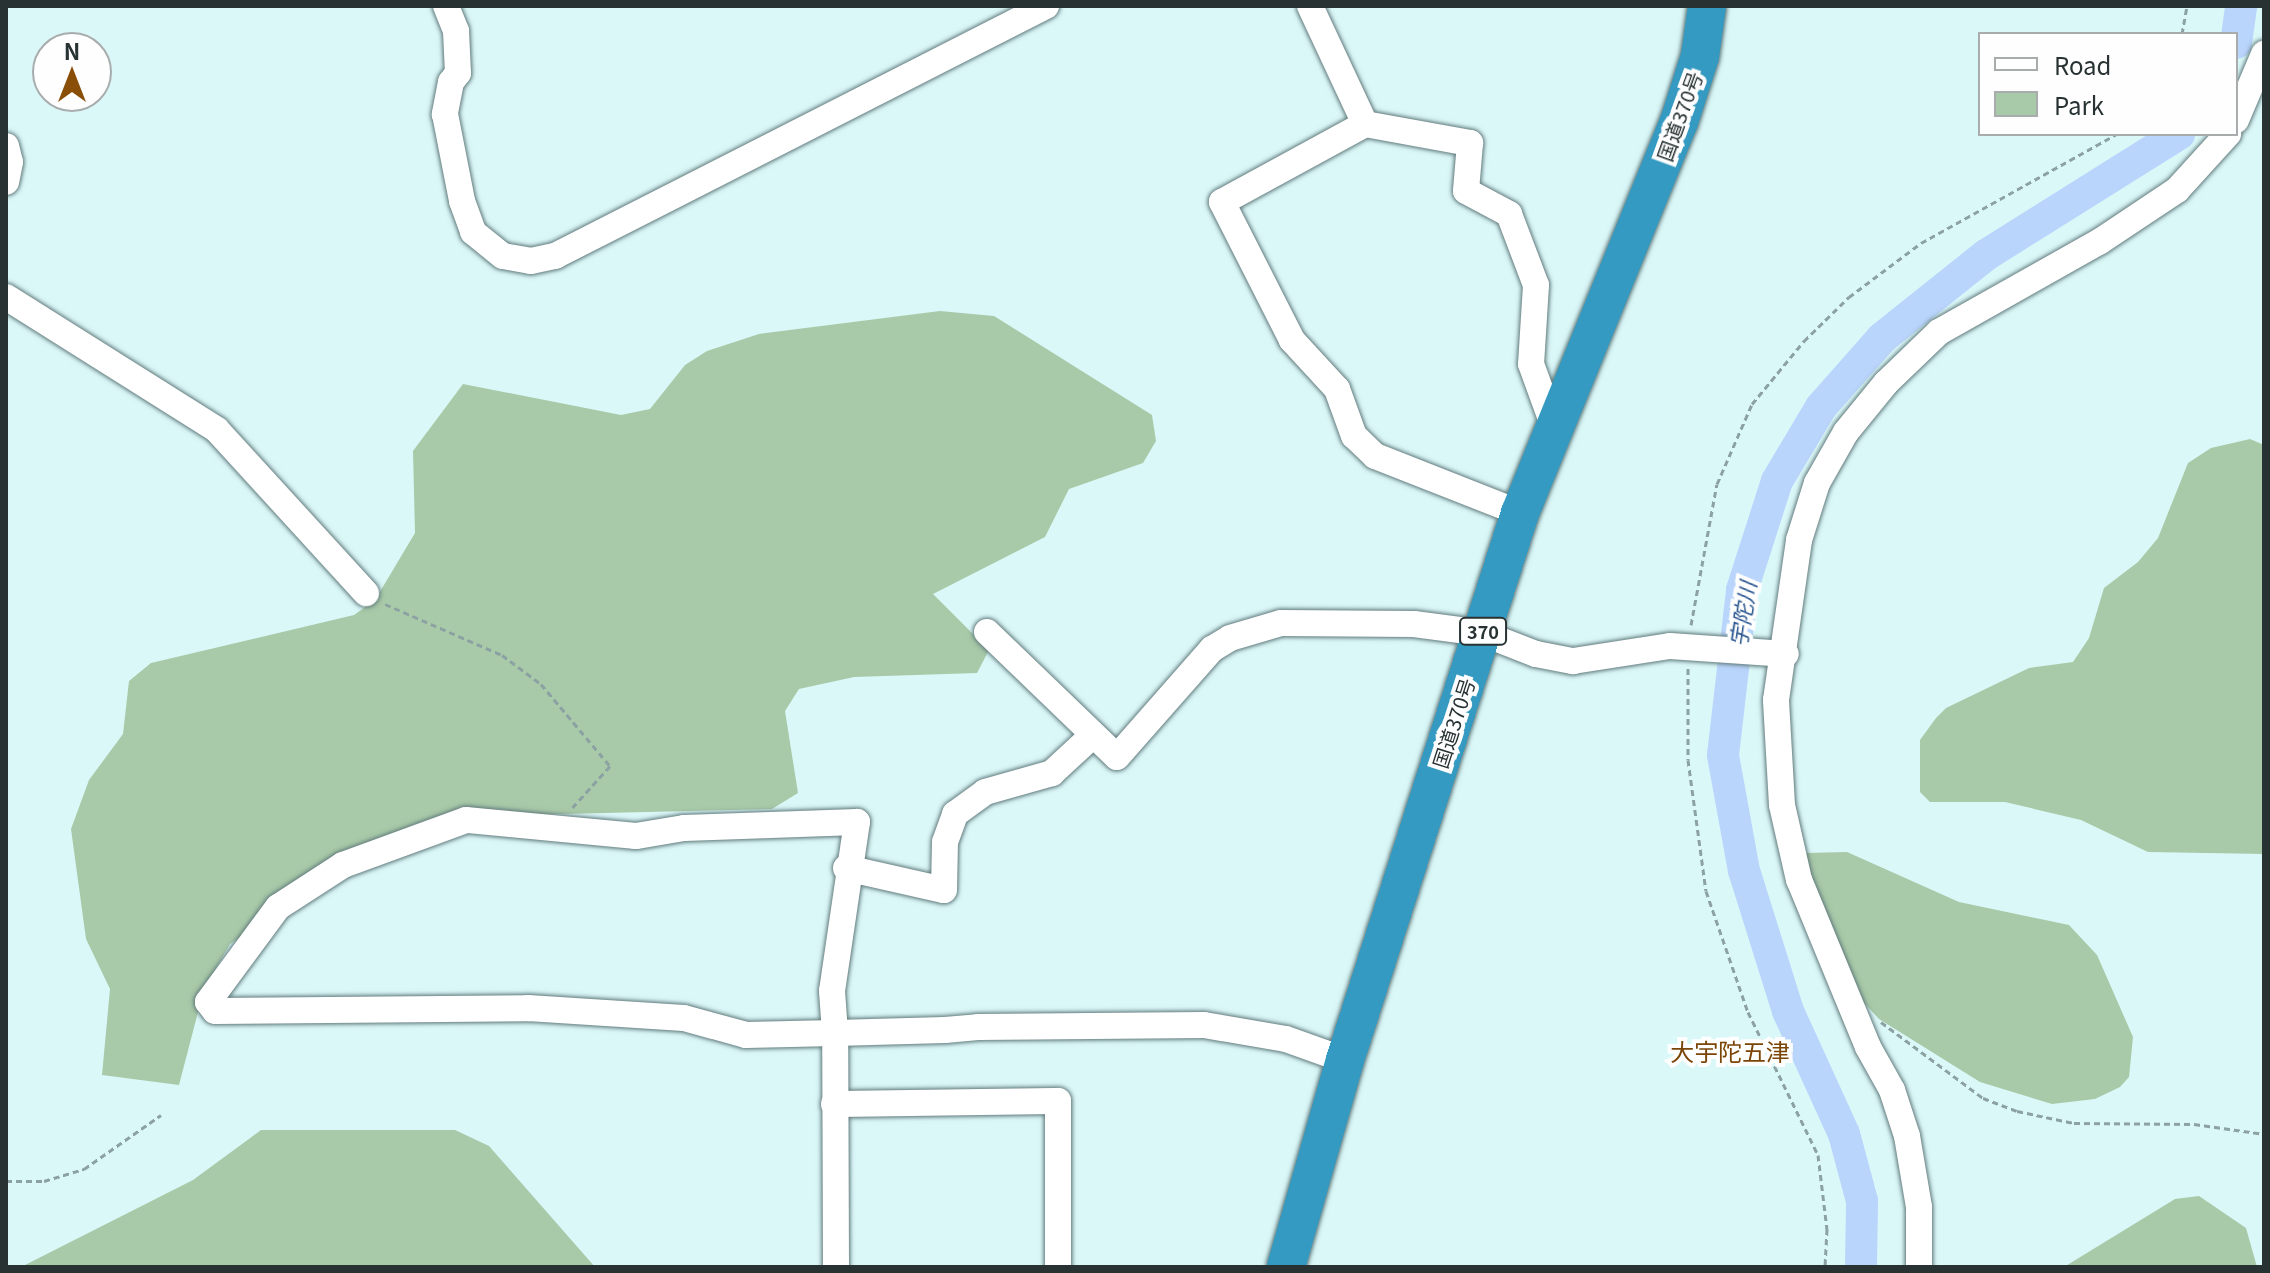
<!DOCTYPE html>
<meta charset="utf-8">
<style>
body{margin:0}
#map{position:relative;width:2270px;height:1273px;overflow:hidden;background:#dbf8f9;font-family:Georgia,"Noto Sans JP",serif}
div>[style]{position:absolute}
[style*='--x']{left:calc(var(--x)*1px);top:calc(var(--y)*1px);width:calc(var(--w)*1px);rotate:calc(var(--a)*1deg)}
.green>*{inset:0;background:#a8caa8}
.river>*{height:32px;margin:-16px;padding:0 16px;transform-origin:16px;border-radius:16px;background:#b9d5fc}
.path>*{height:3px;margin-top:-1.5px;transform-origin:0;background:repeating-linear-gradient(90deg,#8ca1a2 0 6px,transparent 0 10px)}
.roads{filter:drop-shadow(0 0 2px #627b7d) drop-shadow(0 0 2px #627b7d)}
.minor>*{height:26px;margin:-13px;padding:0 13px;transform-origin:13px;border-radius:13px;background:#fff}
.highway>*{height:38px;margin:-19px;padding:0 19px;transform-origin:19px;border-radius:19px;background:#359ac1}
span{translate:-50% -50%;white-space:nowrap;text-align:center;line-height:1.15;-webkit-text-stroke:8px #fefefe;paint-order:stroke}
.shield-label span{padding:2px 6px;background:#fefefe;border:2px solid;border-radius:6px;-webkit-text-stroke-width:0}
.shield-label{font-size:18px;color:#283233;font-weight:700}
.street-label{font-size:20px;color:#283233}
.water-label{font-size:22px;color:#28548f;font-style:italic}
.quarter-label{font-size:24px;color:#7b4507}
.frame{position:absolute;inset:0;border:8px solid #283233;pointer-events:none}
.legend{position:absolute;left:1978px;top:32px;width:260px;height:104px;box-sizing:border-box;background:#fefefe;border:2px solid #a8acad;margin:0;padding:10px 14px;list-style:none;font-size:24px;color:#283233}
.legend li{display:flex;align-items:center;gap:16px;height:40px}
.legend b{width:40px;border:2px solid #a8acad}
.north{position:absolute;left:32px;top:32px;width:80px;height:80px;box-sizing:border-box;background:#fefefe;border:2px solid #a8acad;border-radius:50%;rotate:0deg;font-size:22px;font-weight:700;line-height:32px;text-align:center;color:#283233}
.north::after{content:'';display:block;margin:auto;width:28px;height:36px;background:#894e08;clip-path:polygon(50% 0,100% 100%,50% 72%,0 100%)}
</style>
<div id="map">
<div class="green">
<div style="clip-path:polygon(940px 311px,994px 316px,1152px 415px,1156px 441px,1143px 463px,1069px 489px,1045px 537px,933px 594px,989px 650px,977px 673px,854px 677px,799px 689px,785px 711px,798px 793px,772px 809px,439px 817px,413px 825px,230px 944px,204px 989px,179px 1085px,102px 1075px,110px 989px,86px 939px,71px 829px,89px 780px,123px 734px,129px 681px,151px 663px,354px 615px,375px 600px,415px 533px,413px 451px,463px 384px,621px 415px,650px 409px,685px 365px,707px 351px,759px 334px)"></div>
<div style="clip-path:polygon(2250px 439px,2264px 445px,2264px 854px,2148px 852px,2081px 820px,2005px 802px,1930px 802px,1920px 792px,1920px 740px,1936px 718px,1946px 708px,2029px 668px,2073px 662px,2089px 638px,2104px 588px,2138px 562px,2158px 538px,2188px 463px,2211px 448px)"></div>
<div style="clip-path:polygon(1847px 852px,1959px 902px,2069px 925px,2097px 955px,2133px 1037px,2129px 1077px,2120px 1087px,2095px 1099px,2052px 1104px,1980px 1082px,1879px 1019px,1856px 994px,1805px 876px,1805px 853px)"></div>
<div style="clip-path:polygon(261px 1130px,455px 1130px,489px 1146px,595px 1267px,6px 1267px,25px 1265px,193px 1180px)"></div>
<div style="clip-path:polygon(2199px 1196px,2246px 1228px,2257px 1267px,2064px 1267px,2175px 1199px)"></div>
</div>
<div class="river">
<div style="--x:2236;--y:43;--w:37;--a:-82"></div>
<div style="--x:1861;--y:1267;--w:66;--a:-89.1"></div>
<div style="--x:1862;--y:1201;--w:69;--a:-105"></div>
<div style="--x:1844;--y:1134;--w:135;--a:-114.5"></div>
<div style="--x:1788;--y:1011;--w:147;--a:-107.4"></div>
<div style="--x:1744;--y:871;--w:118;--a:-100.3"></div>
<div style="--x:1723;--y:755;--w:166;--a:-83.4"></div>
<div style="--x:1742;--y:590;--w:114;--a:-72.2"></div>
<div style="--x:1777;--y:481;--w:86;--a:-59.3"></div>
<div style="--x:1821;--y:407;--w:92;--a:-48.5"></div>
<div style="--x:1882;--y:338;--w:133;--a:-38.6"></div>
<div style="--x:1986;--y:255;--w:228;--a:-32.1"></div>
</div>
<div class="path">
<div style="--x:2182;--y:34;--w:28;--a:-80"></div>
<div style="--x:385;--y:604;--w:128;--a:23.6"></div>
<div style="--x:502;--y:655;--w:49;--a:36.6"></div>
<div style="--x:541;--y:684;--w:107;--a:49.9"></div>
<div style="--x:610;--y:766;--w:57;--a:132.1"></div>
<div style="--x:1691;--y:625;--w:143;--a:-79.6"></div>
<div style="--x:1717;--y:484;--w:87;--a:-66.4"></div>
<div style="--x:1752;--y:404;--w:82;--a:-50.5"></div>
<div style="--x:1804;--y:341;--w:63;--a:-44.4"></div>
<div style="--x:1849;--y:297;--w:90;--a:-36.9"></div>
<div style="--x:1921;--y:243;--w:224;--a:-29.1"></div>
<div style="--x:1688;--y:668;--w:92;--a:90"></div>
<div style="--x:1688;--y:760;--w:132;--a:82.2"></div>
<div style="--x:1706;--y:891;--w:128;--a:70.9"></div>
<div style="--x:1748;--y:1012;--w:159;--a:63.9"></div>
<div style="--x:1818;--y:1155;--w:75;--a:83.1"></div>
<div style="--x:1827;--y:1229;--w:38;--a:93"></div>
<div style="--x:1881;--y:1022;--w:127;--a:36.7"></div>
<div style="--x:1983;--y:1098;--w:36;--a:21"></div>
<div style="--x:2017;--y:1111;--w:58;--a:11.9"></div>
<div style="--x:2074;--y:1123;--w:120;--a:0.5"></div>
<div style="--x:2194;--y:1124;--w:71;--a:8.1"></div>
<div style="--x:6;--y:1181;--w:38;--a:0"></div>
<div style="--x:44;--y:1181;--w:42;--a:-16.7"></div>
<div style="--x:84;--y:1169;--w:94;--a:-35"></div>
</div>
<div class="roads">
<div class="minor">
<div style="--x:446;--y:6;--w:27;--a:68"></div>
<div style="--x:456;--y:31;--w:42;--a:87.3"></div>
<div style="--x:458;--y:73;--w:11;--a:128"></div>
<div style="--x:451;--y:82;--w:33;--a:101"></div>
<div style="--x:445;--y:114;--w:89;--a:78.9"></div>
<div style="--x:462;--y:201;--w:33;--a:70"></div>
<div style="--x:473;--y:232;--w:38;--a:39"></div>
<div style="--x:503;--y:256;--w:28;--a:10"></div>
<div style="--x:531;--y:261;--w:25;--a:-12"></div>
<div style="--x:555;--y:256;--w:551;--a:-26.98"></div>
<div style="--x:1310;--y:6;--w:130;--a:65"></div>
<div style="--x:2236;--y:120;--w:72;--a:-67"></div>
<div style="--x:6;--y:146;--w:16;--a:76"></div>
<div style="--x:10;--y:162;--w:20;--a:101"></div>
<div style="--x:6;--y:297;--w:249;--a:32.2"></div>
<div style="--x:217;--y:430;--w:221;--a:47.6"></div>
<div style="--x:1520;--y:513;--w:156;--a:-158.5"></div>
<div style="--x:1375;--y:456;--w:29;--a:-136"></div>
<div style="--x:1354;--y:436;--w:50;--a:-109.9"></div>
<div style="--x:1337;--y:389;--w:67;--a:-132.6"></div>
<div style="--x:1292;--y:340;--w:155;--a:-116.9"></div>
<div style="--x:1222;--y:202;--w:163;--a:-28.6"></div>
<div style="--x:1365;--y:124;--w:107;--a:10.3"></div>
<div style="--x:1470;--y:143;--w:48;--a:94.8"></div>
<div style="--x:1466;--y:191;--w:49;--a:28.1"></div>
<div style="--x:1509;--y:214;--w:76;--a:69.2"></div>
<div style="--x:1536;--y:285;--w:79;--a:93.6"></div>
<div style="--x:1531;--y:364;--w:70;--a:70"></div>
<div style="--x:987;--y:632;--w:180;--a:43.9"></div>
<div style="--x:1117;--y:757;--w:144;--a:-48.7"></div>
<div style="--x:1212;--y:649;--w:21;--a:-31"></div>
<div style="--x:1230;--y:638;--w:53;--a:-16.4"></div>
<div style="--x:1281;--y:623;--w:133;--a:0.4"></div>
<div style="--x:1414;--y:624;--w:69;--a:7.5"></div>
<div style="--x:1482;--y:633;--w:58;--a:21.3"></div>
<div style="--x:1536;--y:654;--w:38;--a:11"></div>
<div style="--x:1573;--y:661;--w:98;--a:-8.8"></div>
<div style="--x:1670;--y:646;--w:116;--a:3.9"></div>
<div style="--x:846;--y:868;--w:100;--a:12.7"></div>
<div style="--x:944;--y:890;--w:48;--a:-88.8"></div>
<div style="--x:945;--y:842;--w:30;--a:-70"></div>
<div style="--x:955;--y:814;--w:37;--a:-36"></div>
<div style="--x:985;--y:792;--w:70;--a:-15.8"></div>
<div style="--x:1052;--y:773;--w:56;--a:-42.8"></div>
<div style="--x:834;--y:1104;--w:224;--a:-0.8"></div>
<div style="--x:1058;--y:1101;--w:166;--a:90"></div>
<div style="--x:836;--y:1267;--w:234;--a:-90.2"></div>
<div style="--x:835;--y:1033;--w:42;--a:-94.1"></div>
<div style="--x:832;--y:991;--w:171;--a:-81.6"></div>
<div style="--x:857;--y:822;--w:173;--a:178"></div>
<div style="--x:684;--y:828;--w:49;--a:170.5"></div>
<div style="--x:636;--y:836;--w:171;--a:-174.6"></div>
<div style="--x:466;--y:820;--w:131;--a:159.9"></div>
<div style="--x:343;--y:865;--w:77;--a:147.1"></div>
<div style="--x:278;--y:907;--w:118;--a:126.4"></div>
<div style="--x:208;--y:1002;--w:11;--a:52"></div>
<div style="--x:215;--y:1011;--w:313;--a:-0.5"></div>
<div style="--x:528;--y:1008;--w:156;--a:3.7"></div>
<div style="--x:684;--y:1018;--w:64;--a:15.3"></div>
<div style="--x:746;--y:1035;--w:89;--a:-1.3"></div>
<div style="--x:835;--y:1033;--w:110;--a:-1.6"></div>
<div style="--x:945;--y:1030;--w:33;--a:-5"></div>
<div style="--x:978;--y:1027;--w:226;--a:-0.5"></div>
<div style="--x:1204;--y:1025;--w:83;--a:9.7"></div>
<div style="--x:1286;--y:1039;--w:63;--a:19.6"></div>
<div style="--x:1919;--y:1267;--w:60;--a:-90"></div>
<div style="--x:1919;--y:1207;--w:72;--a:-99.6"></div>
<div style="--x:1907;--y:1136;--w:48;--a:-108.1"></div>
<div style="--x:1892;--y:1090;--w:49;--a:-119.2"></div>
<div style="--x:1868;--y:1047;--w:181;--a:-112.4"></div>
<div style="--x:1799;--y:880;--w:77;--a:-102.8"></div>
<div style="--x:1782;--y:805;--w:105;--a:-93.3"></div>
<div style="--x:1776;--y:700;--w:162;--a:-81.8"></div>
<div style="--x:1799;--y:540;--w:60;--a:-72.5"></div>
<div style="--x:1817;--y:483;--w:59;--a:-60.4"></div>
<div style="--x:1846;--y:432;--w:63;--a:-50.8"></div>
<div style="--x:1886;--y:383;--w:74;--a:-43.9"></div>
<div style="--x:1939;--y:332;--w:184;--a:-29.4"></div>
<div style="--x:2099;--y:242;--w:94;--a:-33.7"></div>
<div style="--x:2177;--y:190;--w:76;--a:-47.7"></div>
</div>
<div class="highway">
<div style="--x:1286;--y:1267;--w:215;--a:-74.1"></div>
<div style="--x:1345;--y:1060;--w:574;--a:-72.26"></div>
<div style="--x:1520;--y:513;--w:422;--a:-67.9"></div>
<div style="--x:1679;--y:122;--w:69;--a:-72.3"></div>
<div style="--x:1700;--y:56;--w:50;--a:-82"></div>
</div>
</div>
<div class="shield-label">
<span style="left:1483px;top:631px">370</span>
</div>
<div class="street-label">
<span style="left:1679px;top:116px;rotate:-70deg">国道370号</span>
<span style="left:1453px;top:723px;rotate:-72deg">国道370号</span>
</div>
<div class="water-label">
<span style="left:1742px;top:614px;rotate:-81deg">宇陀川</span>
</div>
<div class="quarter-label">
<span style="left:1730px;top:1051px">大宇陀五津</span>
</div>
<div class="frame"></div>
<ul class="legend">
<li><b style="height:10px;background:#fff"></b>Road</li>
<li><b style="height:22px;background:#a8caa8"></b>Park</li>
</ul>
<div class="north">N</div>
</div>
